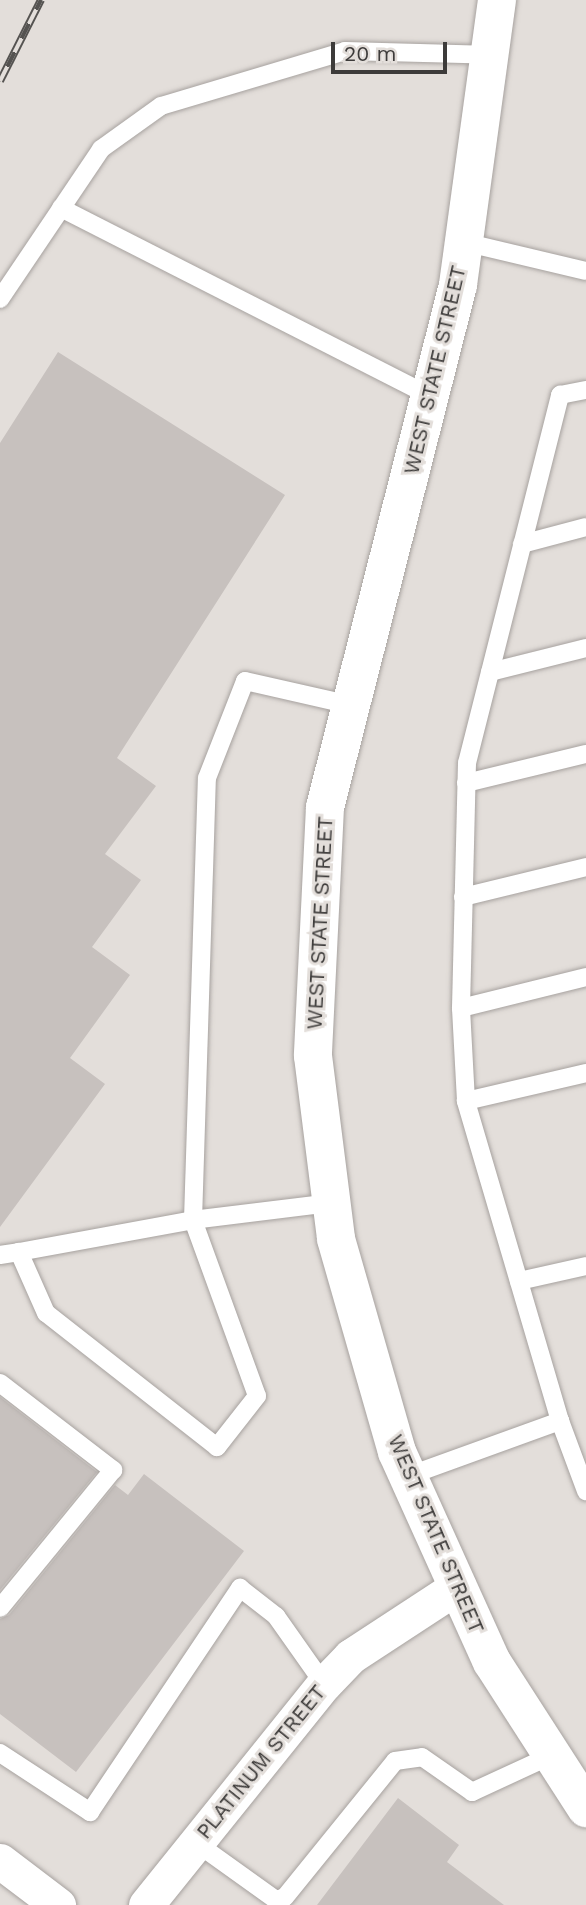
<!DOCTYPE html>
<style>
body{margin:0}
#map{position:relative;width:586px;height:1905px;overflow:hidden;background:#e3deda;font-family:"Work Sans",sans-serif}
div>[style]{position:absolute}
[style*='--x']{left:calc(var(--x)*1px);top:calc(var(--y)*1px);width:calc(var(--w)*1px);rotate:calc(var(--a)*1deg)}
.building>*{inset:0;background:#c7c1be}
.roads{filter:drop-shadow(0 0 2px #a7a29f) drop-shadow(0 0 2px #a7a29f)}
.service>*{height:18px;margin:-9px;padding:0 9px;transform-origin:9px;border-radius:9px;background:#fff}
.minor>*{height:35px;margin:-17.5px;padding:0 17.5px;transform-origin:17.5px;border-radius:17.5px;background:#fff}
.tertiary>*{height:38px;margin:-19px;padding:0 19px;transform-origin:19px;border-radius:19px;background:#fff}
.rail>*{height:8px;margin-top:-4px;transform-origin:0;background:repeating-linear-gradient(90deg,#e3deda 0 16px,#555351 0 32px);box-sizing:border-box;border-block:2px solid #555351}
span{translate:-50% -50%;white-space:nowrap;text-align:center;line-height:1.15;-webkit-text-stroke:6px #e3deda;paint-order:stroke}
.street-label{font-size:21px;color:#3d3b3a}
.scale{position:absolute;left:331px;top:42px;width:116px;height:32px;box-sizing:border-box;border:4px solid #3d3b3a;border-top:0;padding-left:9px;font-size:21px;line-height:24px;white-space:nowrap;color:#3d3b3a;-webkit-text-stroke:5px #e3deda;paint-order:stroke}
</style>
<div id="map">
<div class="building">
<div style="clip-path:polygon(58px 352px,285px 495px,117px 758px,156px 786px,105px 854px,141px 880px,92px 947px,130px 975px,70px 1058px,105px 1084px,0 1227px,0 443px)"></div>
<div style="clip-path:polygon(0 1397px,97px 1472px,0 1590px)"></div>
<div style="clip-path:polygon(144px 1474px,244px 1551px,76px 1772px,0 1714px,0 1619px,9px 1615px,115px 1485px,128px 1495px)"></div>
<div style="clip-path:polygon(398px 1798px,459px 1845px,447px 1862px,504px 1905px,317px 1905px)"></div>
</div>
<div class="roads">
<div class="service">
<div style="--x:61;--y:208;--w:414;--a:27"></div>
<div style="--x:464;--y:242;--w:125;--a:13.4"></div>
<div style="--x:0;--y:299;--w:181;--a:-56"></div>
<div style="--x:101;--y:149;--w:74;--a:-35.6"></div>
<div style="--x:161;--y:106;--w:192;--a:-16.6"></div>
<div style="--x:345;--y:51;--w:148;--a:1.5"></div>
<div style="--x:522;--y:544;--w:66;--a:-14.9"></div>
<div style="--x:490;--y:672;--w:99;--a:-14"></div>
<div style="--x:466;--y:783;--w:123;--a:-13.6"></div>
<div style="--x:463;--y:897;--w:127;--a:-13.7"></div>
<div style="--x:461;--y:1008;--w:129;--a:-13.9"></div>
<div style="--x:466;--y:1101;--w:123;--a:-13.1"></div>
<div style="--x:331;--y:1203;--w:139;--a:173"></div>
<div style="--x:193;--y:1220;--w:442;--a:-88.2"></div>
<div style="--x:207;--y:778;--w:104;--a:-68.6"></div>
<div style="--x:245;--y:681;--w:109;--a:12.8"></div>
<div style="--x:0;--y:1255;--w:19;--a:-9"></div>
<div style="--x:19;--y:1252;--w:177;--a:-10.4"></div>
<div style="--x:193;--y:1220;--w:187;--a:70"></div>
<div style="--x:257;--y:1396;--w:65;--a:128.1"></div>
<div style="--x:217;--y:1447;--w:217;--a:-141.9"></div>
<div style="--x:46;--y:1313;--w:67;--a:-113.9"></div>
<div style="--x:519;--y:1281;--w:69;--a:-12.6"></div>
<div style="--x:0;--y:1383;--w:143;--a:37.6"></div>
<div style="--x:113;--y:1470;--w:178;--a:129.3"></div>
<div style="--x:560;--y:1421;--w:75;--a:69.6"></div>
<div style="--x:408;--y:1476;--w:162;--a:-19.9"></div>
<div style="--x:560;--y:1421;--w:334;--a:-106.4"></div>
<div style="--x:466;--y:1101;--w:93;--a:-93.1"></div>
<div style="--x:461;--y:1008;--w:245;--a:-88.6"></div>
<div style="--x:467;--y:763;--w:380;--a:-75.8"></div>
<div style="--x:560;--y:395;--w:26;--a:-11"></div>
<div style="--x:0;--y:1753;--w:108;--a:33.2"></div>
<div style="--x:90;--y:1812;--w:270;--a:-56.2"></div>
<div style="--x:240;--y:1588;--w:46;--a:37.9"></div>
<div style="--x:276;--y:1616;--w:83;--a:54.8"></div>
<div style="--x:195;--y:1842;--w:100;--a:35.6"></div>
<div style="--x:276;--y:1900;--w:9;--a:-18"></div>
<div style="--x:285;--y:1897;--w:175;--a:-51"></div>
<div style="--x:395;--y:1761;--w:27;--a:-8"></div>
<div style="--x:422;--y:1757;--w:61;--a:35"></div>
<div style="--x:472;--y:1792;--w:88;--a:-24.8"></div>
</div>
<div class="minor">
<div style="--x:0;--y:1861;--w:73;--a:37.2"></div>
<div style="--x:146;--y:1905;--w:284;--a:-51.2"></div>
<div style="--x:324;--y:1684;--w:39;--a:-46"></div>
<div style="--x:351;--y:1656;--w:128;--a:-33.2"></div>
</div>
<div class="tertiary">
<div style="--x:497;--y:0;--w:288;--a:97.8"></div>
<div style="--x:458;--y:285;--w:539;--a:104.29"></div>
<div style="--x:325;--y:807;--w:249;--a:92.8"></div>
<div style="--x:313;--y:1056;--w:184;--a:82.8"></div>
<div style="--x:336;--y:1239;--w:222;--a:74"></div>
<div style="--x:397;--y:1452;--w:230;--a:65.7"></div>
<div style="--x:492;--y:1662;--w:174;--a:57.2"></div>
</div>
</div>
<div class="rail">
<div style="--x:0;--y:81;--w:91;--a:-63.2"></div>
</div>
<div class="street-label">
<span style="left:435px;top:370px;rotate:-77deg">WEST STATE STREET</span>
<span style="left:320px;top:923px;rotate:-87deg">WEST STATE STREET</span>
<span style="left:436px;top:1534px;rotate:67deg">WEST STATE STREET</span>
<span style="left:261px;top:1762px;rotate:-51deg">PLATINUM STREET</span>
</div>
<div class="scale">20 m</div>
</div>
